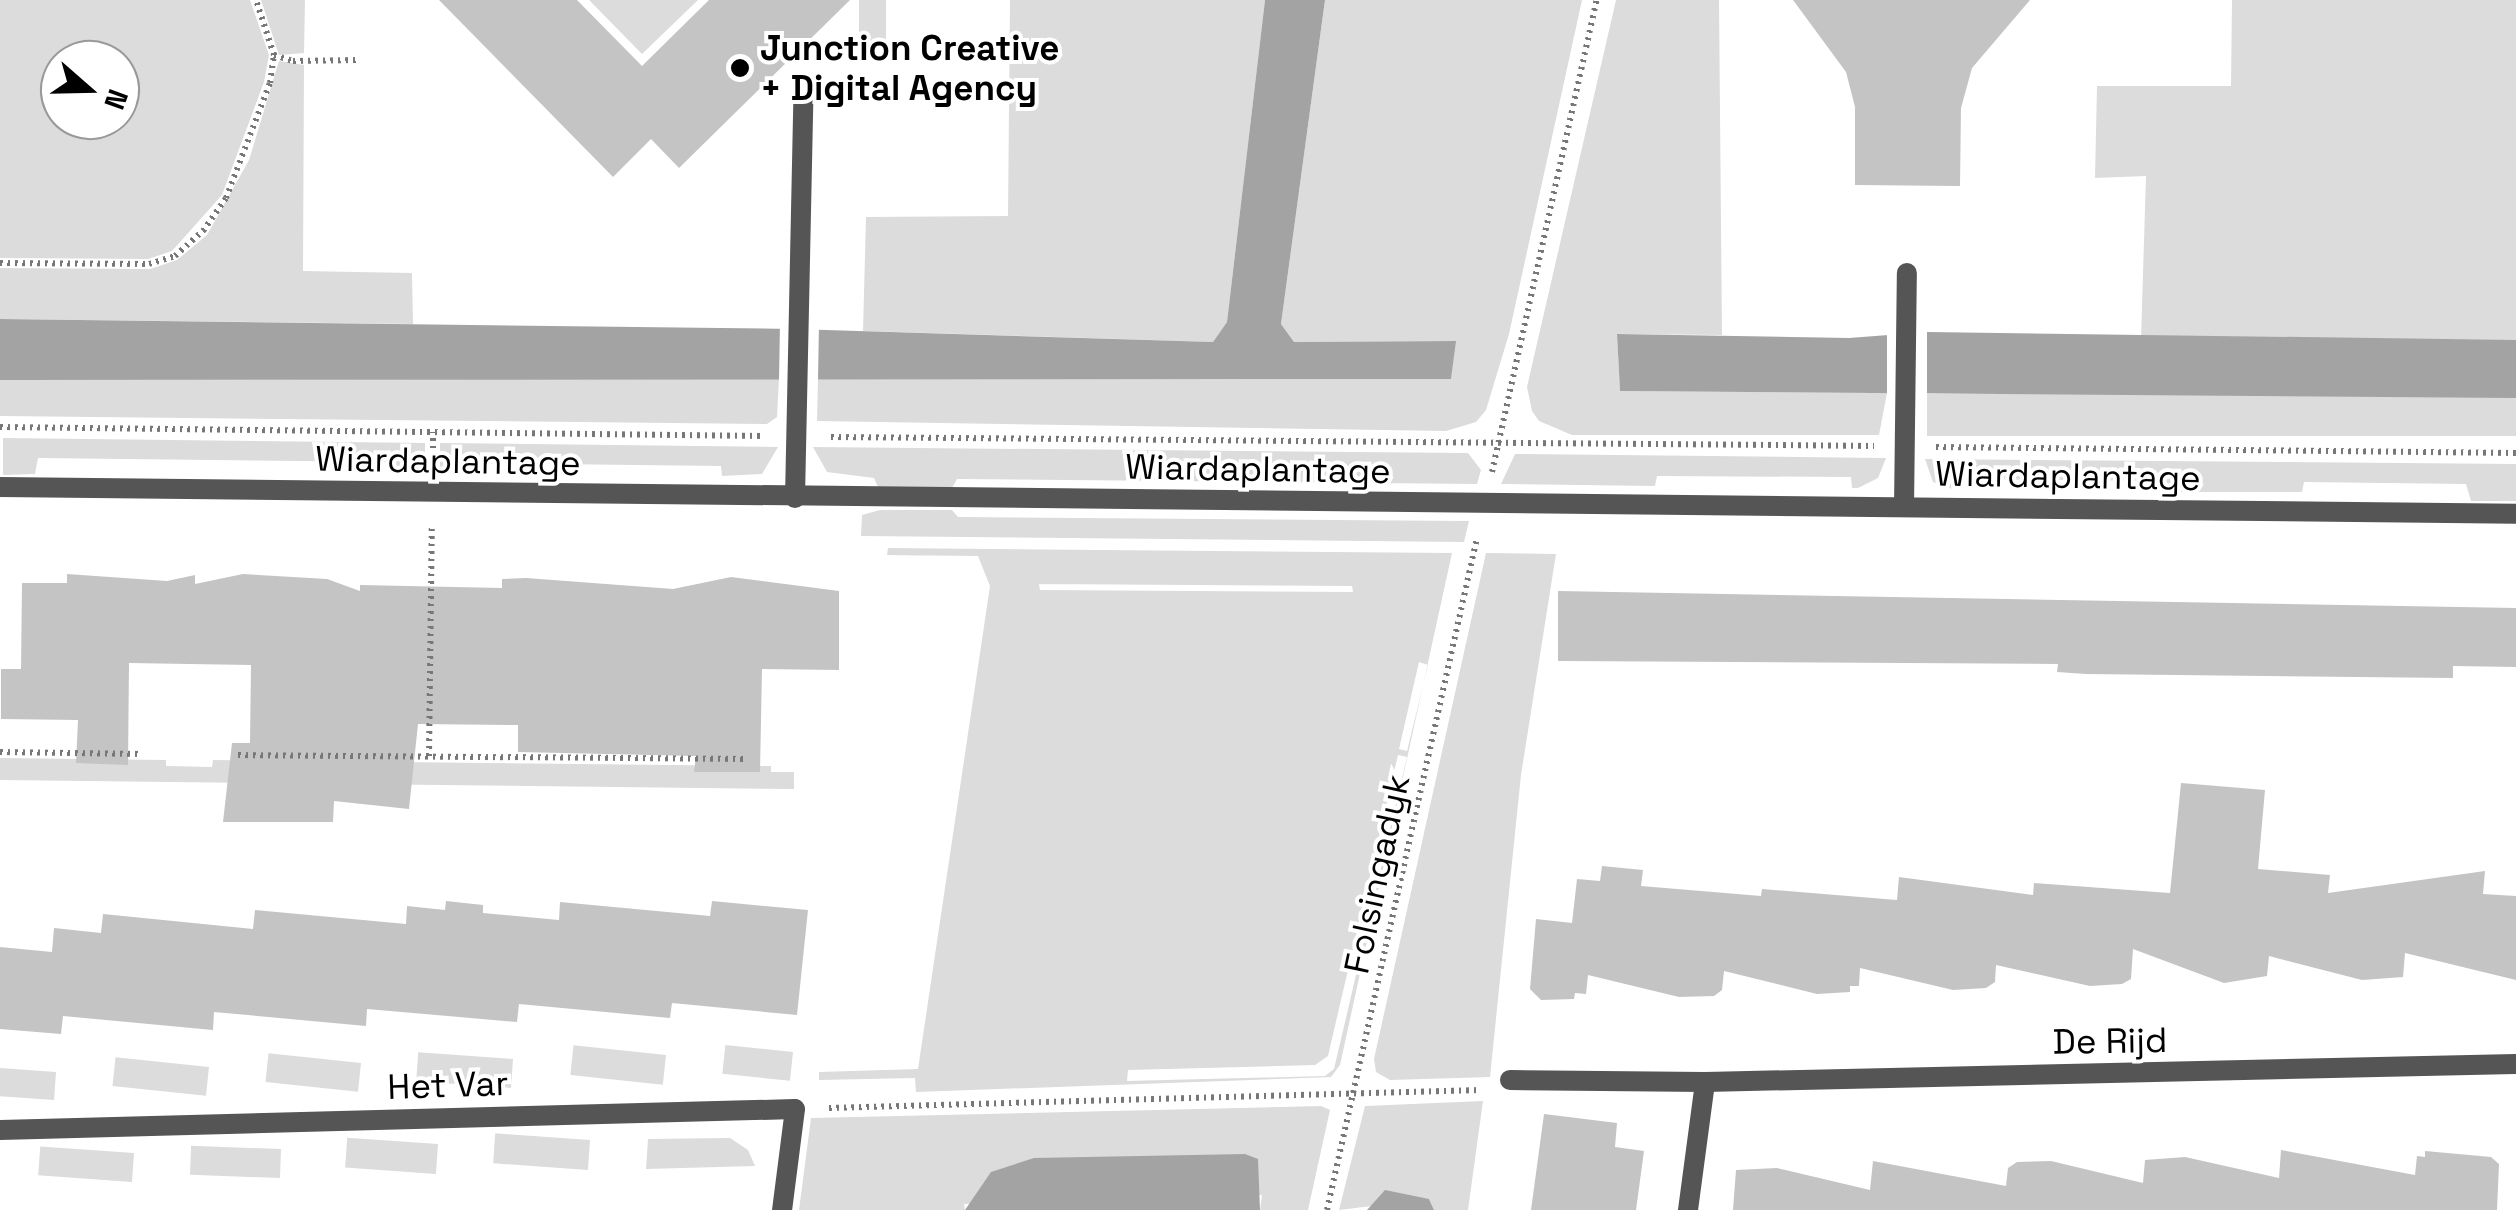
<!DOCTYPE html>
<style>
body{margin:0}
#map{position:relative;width:2516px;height:1210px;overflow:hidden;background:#fff;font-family:"Space Grotesk",sans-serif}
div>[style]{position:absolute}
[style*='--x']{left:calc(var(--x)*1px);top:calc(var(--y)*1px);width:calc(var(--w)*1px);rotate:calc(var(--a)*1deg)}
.green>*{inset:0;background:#dcdcdc;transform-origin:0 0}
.water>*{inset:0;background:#a3a3a3}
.pier>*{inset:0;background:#fff;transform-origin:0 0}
.building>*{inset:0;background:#c4c4c4}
.path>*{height:6px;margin-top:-3px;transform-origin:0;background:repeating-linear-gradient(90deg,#777 0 2.5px,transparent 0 7.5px)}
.service>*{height:20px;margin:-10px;padding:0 10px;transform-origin:10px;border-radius:10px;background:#555}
.minor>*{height:20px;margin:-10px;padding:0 10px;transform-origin:10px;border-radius:10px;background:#555}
.dots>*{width:28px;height:28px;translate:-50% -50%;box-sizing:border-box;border:5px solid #fff;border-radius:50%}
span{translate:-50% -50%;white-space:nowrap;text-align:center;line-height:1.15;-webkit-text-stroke:8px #fff;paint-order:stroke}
.poi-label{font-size:35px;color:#000;font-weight:700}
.left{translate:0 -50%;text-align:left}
.street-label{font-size:35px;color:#000}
.north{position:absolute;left:40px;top:40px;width:100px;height:100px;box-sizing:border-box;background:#fff;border:2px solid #999;border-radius:50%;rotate:110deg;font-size:28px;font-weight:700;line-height:40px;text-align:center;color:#000}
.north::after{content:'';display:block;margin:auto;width:35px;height:45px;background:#000;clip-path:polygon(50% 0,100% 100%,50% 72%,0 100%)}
</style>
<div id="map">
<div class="green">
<div style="clip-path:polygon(evenodd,0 0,250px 0,269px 55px,264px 82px,222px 195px,172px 251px,148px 259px,0 258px,0 0,120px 60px,120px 120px,60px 120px,60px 60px,120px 60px)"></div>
<div style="clip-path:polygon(261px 0,305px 0,304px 53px,279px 55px)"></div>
<div style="clip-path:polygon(589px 0,698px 0,642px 54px)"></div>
<div style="left:859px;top:0;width:27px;height:43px"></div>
<div style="clip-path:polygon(1010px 0,1265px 0,1227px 322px,1213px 342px,863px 331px,866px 217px,1008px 216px)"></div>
<div style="clip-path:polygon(1325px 0,1582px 0,1509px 334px,1486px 410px,1476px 422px,1446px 431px,817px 421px,818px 379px,1451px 379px,1455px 341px,1294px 342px,1281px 324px)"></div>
<div style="clip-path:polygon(1616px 0,1719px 0,1722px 335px,1617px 334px,1620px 391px,1887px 393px,1879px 435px,1572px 435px,1539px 421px,1532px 411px,1527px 387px)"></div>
<div style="clip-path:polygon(2232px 0,2516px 0,2516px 340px,2141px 339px,2146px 176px,2095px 178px,2097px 86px,2231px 86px)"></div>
<div style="clip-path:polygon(279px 61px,304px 65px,303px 271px,412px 273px,413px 324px,0 319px,0 268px,150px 269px,177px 260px,207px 235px,249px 160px)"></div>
<div style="clip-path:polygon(779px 379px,777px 417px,767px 424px,0 416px,0 380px)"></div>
<div style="left:1927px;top:394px;width:589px;height:42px"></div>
<div style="clip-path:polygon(3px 438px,425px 443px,425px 473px,391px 472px,391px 462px,38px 458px,35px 474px,3px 475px)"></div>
<div style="clip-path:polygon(440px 443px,778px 447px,762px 474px,722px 476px,721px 466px,457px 463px,456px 473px,440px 473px)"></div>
<div style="clip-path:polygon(813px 447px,1468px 453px,1481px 470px,1477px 484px,957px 479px,952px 488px,878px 487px,874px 478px,827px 472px)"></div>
<div style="clip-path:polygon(1515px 454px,1886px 458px,1878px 478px,1858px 488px,1852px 488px,1851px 477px,1657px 476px,1655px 486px,1501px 484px)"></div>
<div style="clip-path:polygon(1925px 459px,2516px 464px,2516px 501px,2471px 501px,2466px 484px,2304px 482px,2302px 492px,2158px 492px,2158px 481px,1957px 479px,1955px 490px,1933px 482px)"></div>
<div style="clip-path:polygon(880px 510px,952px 510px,958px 517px,1469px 521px,1464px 542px,861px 536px,862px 515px)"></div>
<div style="clip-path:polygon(evenodd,888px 548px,1452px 553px,1340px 1065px,1331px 1077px,916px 1092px,915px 1078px,819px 1080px,819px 1072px,918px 1069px,990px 586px,978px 556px,887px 555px,888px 548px,1039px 584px,1352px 586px,1353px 592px,1040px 590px,1039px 584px,888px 548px,1419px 662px,1428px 665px,1407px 751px,1399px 749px,1419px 662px,888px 548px,1398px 755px,1407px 757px,1334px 1069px,1325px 1076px,1127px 1081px,1128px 1070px,1315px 1065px,1328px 1056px,1398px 755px)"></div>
<div style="clip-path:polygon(1486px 553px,1556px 554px,1521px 775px,1490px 1077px,1390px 1080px,1376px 1072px,1374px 1059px)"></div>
<div style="clip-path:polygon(0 758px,166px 760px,166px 766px,212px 767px,213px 760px,771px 766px,771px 772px,794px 772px,794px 789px,0 780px)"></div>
<div style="left:793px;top:1052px;width:29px;height:68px;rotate:96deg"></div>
<div style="left:666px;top:1055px;width:30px;height:93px;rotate:96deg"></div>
<div style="left:513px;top:1059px;width:29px;height:95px;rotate:94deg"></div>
<div style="left:361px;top:1063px;width:29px;height:93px;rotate:96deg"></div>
<div style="left:209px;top:1067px;width:29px;height:94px;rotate:96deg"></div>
<div style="left:56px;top:1072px;width:28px;height:56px;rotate:94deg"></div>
<div style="clip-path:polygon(1483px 1101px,1468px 1210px,1434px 1210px,1429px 1199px,1339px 1210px,1365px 1106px)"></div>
<div style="clip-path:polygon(1321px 1106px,1330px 1110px,1308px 1210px,1260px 1210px,1262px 1195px,964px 1204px,965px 1210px,799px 1210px,811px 1118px)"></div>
<div style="clip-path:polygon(730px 1138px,748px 1150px,755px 1166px,646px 1169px,648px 1139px)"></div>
<div style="left:590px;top:1140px;width:30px;height:95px;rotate:94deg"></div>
<div style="left:438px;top:1144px;width:30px;height:91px;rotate:94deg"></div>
<div style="left:281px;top:1149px;width:29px;height:90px;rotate:92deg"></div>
<div style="left:134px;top:1153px;width:29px;height:94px;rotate:94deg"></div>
</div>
<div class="water">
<div style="clip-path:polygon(1265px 0,1325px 0,1281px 324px,1294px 342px,1456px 341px,1451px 379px,0 380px,0 319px,794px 329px,1213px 342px,1227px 322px)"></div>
<div style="clip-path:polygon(1928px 332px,2516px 340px,2516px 398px,1620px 391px,1617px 334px,1849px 338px)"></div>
<div style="clip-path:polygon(1245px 1154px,1258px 1159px,1260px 1210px,965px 1210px,991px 1172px,1034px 1158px)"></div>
<div style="clip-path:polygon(1385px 1190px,1429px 1199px,1434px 1210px,1367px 1210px)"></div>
</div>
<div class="pier">
<div style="left:780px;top:323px;width:39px;height:61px;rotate:1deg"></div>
<div style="left:1927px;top:327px;width:72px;height:40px;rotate:90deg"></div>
</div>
<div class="building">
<div style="clip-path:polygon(439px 0,577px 0,642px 66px,709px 0,850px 0,679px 168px,651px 139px,613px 177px)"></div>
<div style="clip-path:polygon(1793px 0,2030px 0,1972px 68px,1961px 108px,1960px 186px,1855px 185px,1855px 107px,1846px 72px)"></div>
<div style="clip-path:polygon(67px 574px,167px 581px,195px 575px,195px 584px,243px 574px,327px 579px,360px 591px,360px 585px,502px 588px,502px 579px,526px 578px,673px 589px,731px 577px,839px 591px,839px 670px,762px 669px,760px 772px,694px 772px,696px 756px,518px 752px,518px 725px,418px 724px,409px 809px,334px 801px,333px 822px,223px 822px,232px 743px,250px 743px,251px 665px,129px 663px,128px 765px,76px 763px,78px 720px,1px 719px,1px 669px,21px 669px,22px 583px,67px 583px)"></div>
<div style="clip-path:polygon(1558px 591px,2516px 608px,2516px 667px,2453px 666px,2453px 678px,2086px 674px,2057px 672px,2058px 664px,1558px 661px)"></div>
<div style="clip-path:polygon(2181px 783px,2265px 790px,2258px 869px,2330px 875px,2328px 893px,2485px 871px,2483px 894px,2516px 896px,2516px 980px,2405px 953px,2403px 977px,2362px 980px,2269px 956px,2267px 976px,2224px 983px,2133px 949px,2131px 979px,2122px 984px,2090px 986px,1996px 965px,1995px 982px,1986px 988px,1953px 990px,1860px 968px,1859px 986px,1850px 986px,1850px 992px,1817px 994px,1724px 971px,1722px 990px,1714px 996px,1679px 997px,1588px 975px,1586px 994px,1575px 993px,1574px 999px,1541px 1000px,1530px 989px,1536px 919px,1572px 923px,1577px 879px,1600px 881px,1602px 866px,1643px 870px,1641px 886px,1761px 896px,1762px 889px,1897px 900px,1899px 877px,2033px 895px,2034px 883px,2170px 893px)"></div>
<div style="clip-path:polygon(446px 901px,483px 905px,483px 913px,559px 920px,560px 902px,710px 916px,712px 901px,808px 910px,797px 1015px,672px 1003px,670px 1018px,519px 1004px,517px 1022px,367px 1009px,366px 1026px,214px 1012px,213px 1030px,63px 1016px,61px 1034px,0 1029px,0 947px,52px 952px,54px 928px,101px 933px,103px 914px,253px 929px,255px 910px,406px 924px,407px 906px,445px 910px)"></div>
<div style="clip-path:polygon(1544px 1114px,1617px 1123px,1615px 1147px,1644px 1151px,1636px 1210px,1531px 1210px)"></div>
<div style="clip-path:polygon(2281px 1150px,2415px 1175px,2417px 1156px,2425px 1157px,2425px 1151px,2491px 1157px,2499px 1164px,2497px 1210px,1733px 1210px,1736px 1170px,1777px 1168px,1870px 1190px,1873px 1161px,2006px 1186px,2008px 1168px,2017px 1162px,2051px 1161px,2143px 1183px,2145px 1160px,2185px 1157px,2279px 1178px)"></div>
</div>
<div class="path">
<div style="--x:274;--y:55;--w:20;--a:18"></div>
<div style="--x:293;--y:61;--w:67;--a:-0.9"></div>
<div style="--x:0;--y:263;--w:149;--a:0.4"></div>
<div style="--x:149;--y:264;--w:27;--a:-17"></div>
<div style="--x:175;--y:256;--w:38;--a:-42"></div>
<div style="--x:203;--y:231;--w:40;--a:-55.1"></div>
<div style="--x:226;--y:198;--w:123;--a:-69.1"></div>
<div style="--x:270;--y:83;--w:28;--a:-82"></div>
<div style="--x:274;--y:55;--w:58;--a:-108.1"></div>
<div style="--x:0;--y:427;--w:764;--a:0.67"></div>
<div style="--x:831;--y:437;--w:1043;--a:0.49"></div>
<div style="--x:1936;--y:447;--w:580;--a:0.59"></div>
<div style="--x:433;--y:456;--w:24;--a:-90"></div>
<div style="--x:1492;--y:472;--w:484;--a:-77.5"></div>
<div style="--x:0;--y:752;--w:142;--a:0.8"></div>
<div style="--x:238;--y:755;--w:509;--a:0.45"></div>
<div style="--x:429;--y:756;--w:232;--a:-89.3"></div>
<div style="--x:829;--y:1108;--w:652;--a:-1.58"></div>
<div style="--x:1327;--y:1210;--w:689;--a:-77.42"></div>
</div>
<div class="service">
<div style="--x:795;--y:498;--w:413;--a:-88.8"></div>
<div style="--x:1904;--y:507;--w:234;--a:-89.3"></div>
</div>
<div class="minor">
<div style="--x:0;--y:487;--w:2516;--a:0.61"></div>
<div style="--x:1510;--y:1080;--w:195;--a:0.6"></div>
<div style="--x:0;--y:1130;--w:795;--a:-1.51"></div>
<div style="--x:795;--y:1109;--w:102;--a:97.3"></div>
<div style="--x:1688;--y:1210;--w:129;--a:-82.4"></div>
<div style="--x:1705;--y:1082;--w:811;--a:-1.27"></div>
</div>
<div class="dots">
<div style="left:740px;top:68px;background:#000"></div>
</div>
<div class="poi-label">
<span class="left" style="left:760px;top:68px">Junction Creative<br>+ Digital Agency</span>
</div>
<div class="street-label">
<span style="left:448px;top:461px;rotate:1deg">Wiardaplantage</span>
<span style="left:1258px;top:469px;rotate:1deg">Wiardaplantage</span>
<span style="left:2068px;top:476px;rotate:1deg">Wiardaplantage</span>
<span style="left:1377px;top:874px;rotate:-78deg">Folsingadyk</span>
<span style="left:2110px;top:1041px;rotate:-1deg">De Rijd</span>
<span style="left:448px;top:1085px;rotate:-2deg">Het Var</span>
</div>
<div class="north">N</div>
</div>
